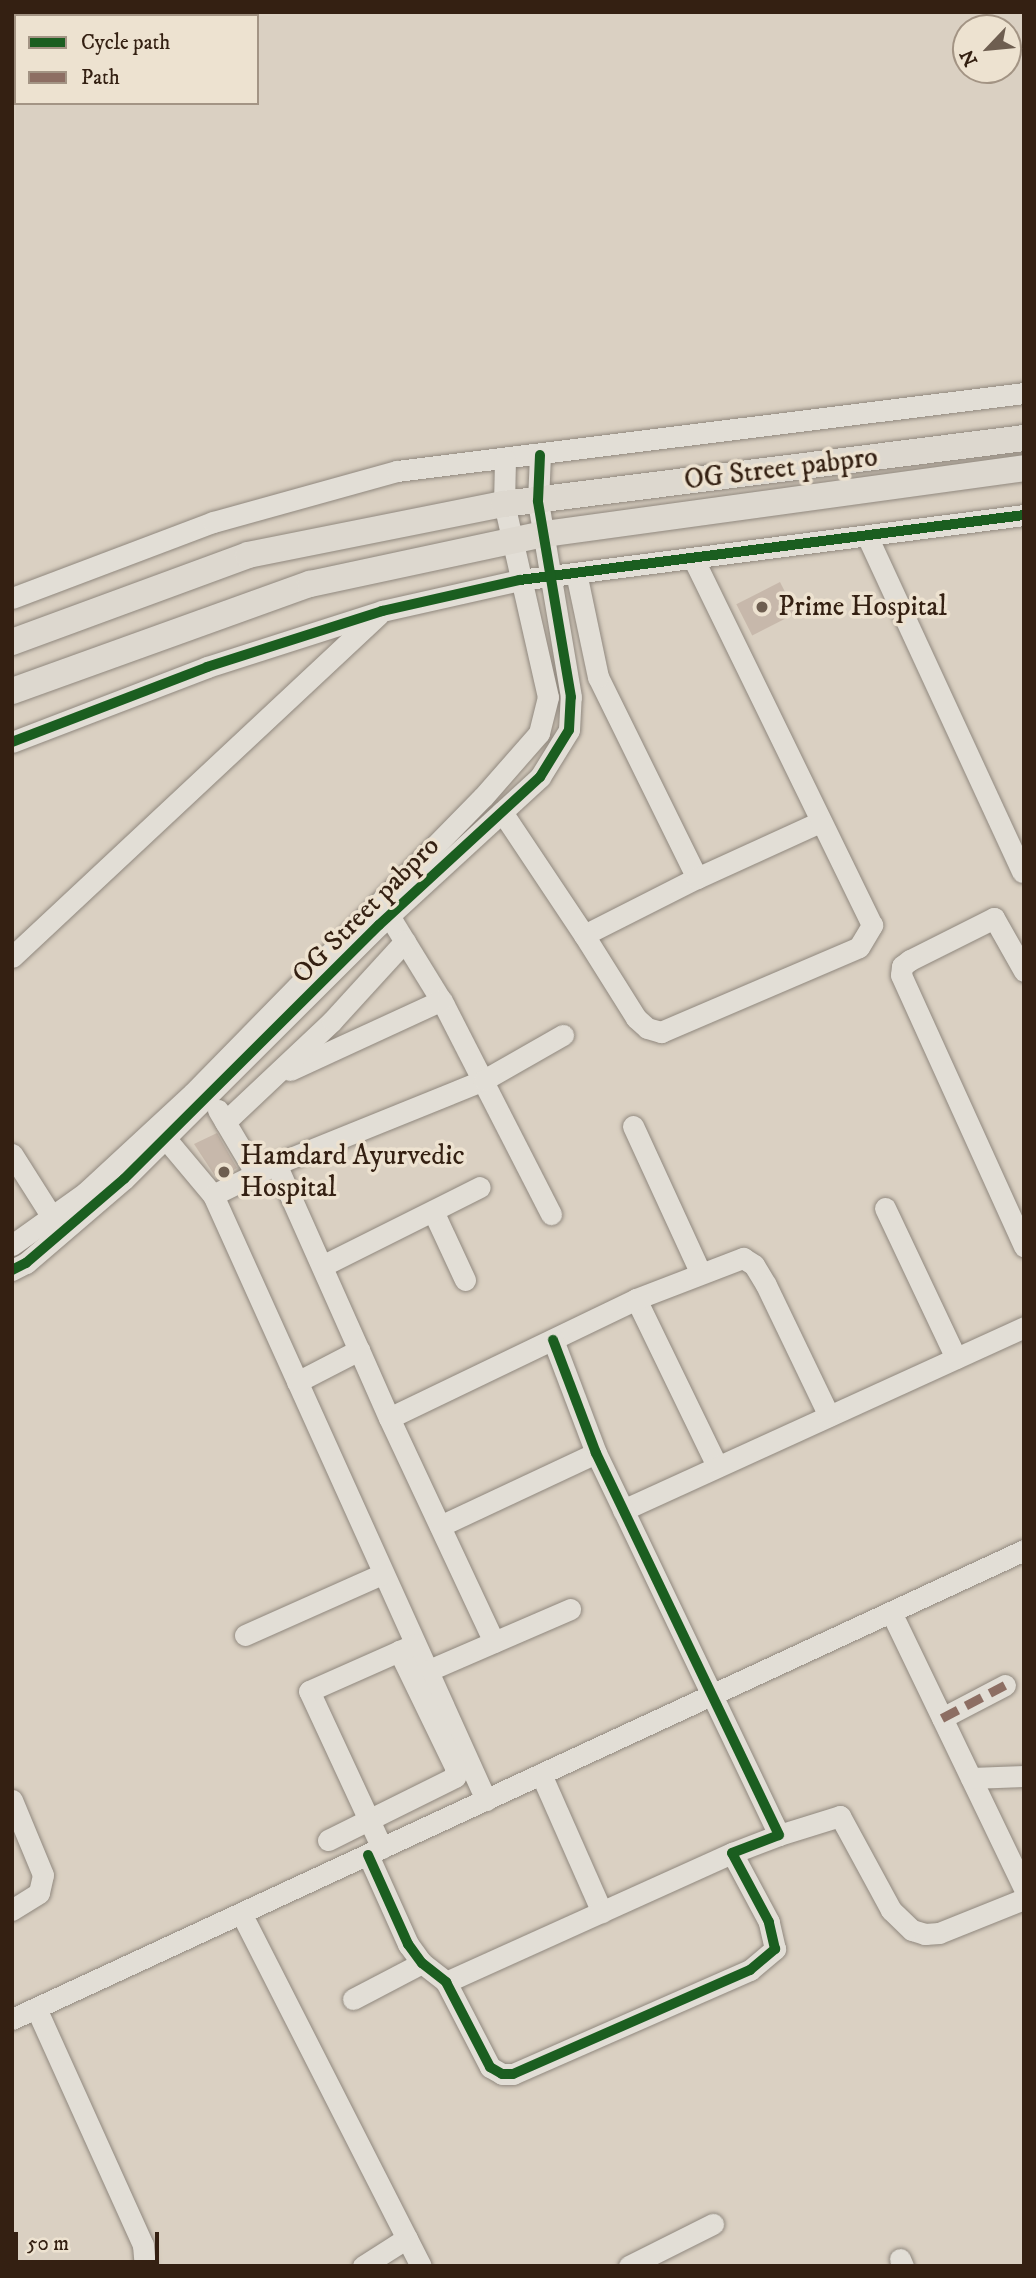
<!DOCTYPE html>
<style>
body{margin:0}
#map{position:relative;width:1036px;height:2278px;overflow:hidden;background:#dad0c2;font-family:"IM FELL DW Pica",serif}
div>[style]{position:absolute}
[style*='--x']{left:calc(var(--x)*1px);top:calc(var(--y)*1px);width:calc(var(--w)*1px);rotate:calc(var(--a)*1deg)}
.building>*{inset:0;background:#c7b8ab;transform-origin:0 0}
.roads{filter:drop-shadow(0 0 2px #90887e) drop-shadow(0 0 2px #90887e)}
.minor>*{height:21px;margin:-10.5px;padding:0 10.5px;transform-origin:10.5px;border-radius:10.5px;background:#e2ded6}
.major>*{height:26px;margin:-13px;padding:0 13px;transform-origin:13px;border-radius:13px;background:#ddd8cf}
.quiet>*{height:9px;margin-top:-4.5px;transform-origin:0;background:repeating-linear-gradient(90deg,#8d6e63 0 18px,transparent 0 27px)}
.cycleway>*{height:10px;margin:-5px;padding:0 5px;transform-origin:5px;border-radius:5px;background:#1b5e20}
.dots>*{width:19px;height:19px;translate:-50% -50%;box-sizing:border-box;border:4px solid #ede2d0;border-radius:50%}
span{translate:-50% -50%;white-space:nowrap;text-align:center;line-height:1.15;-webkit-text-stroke:7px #ede2d0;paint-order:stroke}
.street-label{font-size:28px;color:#342012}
.poi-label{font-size:28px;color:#342012}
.left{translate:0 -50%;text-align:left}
.frame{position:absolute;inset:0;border:14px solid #342012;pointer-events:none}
.legend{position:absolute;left:14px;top:14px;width:245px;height:91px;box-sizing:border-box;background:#ede2d0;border:2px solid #a39484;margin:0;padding:9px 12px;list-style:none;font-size:21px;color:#342012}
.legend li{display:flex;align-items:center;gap:14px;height:35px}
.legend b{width:35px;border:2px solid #a39484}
.north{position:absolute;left:952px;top:14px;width:70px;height:70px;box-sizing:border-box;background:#ede2d0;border:2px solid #a39484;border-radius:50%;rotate:244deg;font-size:19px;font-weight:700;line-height:28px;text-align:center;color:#342012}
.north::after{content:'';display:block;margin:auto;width:24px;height:32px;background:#6e5e50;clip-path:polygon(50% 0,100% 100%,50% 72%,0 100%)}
.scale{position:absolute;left:14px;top:2232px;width:145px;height:32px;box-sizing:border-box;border:4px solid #342012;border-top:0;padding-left:9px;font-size:21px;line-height:24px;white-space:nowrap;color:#342012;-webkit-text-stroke:5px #ede2d0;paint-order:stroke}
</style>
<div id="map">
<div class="building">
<div style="left:780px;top:582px;width:35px;height:49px;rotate:63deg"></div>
<div style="clip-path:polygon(217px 1133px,237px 1168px,217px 1179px,194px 1144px)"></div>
</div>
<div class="roads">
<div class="minor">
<div style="--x:867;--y:536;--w:370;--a:65.2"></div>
<div style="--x:12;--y:598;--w:215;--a:-20.7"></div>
<div style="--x:213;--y:522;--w:191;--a:-15.5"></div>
<div style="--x:397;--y:471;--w:632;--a:-7.09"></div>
<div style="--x:12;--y:742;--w:209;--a:-21"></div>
<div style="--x:207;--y:667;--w:184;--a:-17.7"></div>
<div style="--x:382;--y:611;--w:141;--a:-12.7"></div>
<div style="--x:520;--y:580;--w:508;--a:-7.35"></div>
<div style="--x:502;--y:812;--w:148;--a:56.3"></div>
<div style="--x:584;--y:935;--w:127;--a:-26.8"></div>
<div style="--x:697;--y:878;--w:224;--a:-116.2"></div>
<div style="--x:598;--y:677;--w:106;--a:-101.9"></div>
<div style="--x:697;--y:878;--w:135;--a:-24.5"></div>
<div style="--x:383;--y:906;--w:116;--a:58.4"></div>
<div style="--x:444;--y:1005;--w:235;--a:62.9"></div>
<div style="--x:584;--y:935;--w:98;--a:57.9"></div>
<div style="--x:636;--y:1018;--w:15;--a:42"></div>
<div style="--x:647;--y:1028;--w:15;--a:16"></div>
<div style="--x:661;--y:1032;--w:215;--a:-23.2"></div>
<div style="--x:859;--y:947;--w:26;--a:-59"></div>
<div style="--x:872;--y:925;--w:408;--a:-116"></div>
<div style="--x:12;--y:957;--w:502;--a:-43.06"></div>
<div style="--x:1024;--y:971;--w:61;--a:-119.5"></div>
<div style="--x:994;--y:918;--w:94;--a:153.4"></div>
<div style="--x:910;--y:960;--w:10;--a:143"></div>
<div style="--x:902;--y:966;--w:9;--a:96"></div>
<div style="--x:901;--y:975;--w:298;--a:65.6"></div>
<div style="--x:290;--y:1070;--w:167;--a:-24.7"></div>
<div style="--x:218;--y:1110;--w:74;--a:59.3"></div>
<div style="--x:225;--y:1122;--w:147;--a:-43.3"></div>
<div style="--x:332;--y:1021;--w:108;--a:-47.6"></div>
<div style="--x:633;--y:1126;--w:161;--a:65.3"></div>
<div style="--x:166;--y:1139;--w:73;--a:50"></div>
<div style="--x:213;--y:1195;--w:664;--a:65.71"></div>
<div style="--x:12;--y:1154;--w:75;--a:57.6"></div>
<div style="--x:276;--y:1164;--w:224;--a:-22"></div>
<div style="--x:484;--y:1080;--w:91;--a:-29.7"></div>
<div style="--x:213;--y:1195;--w:70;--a:-26.2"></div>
<div style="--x:276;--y:1164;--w:204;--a:66"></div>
<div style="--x:885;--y:1208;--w:166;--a:64.7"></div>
<div style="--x:433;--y:1211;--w:76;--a:65.1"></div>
<div style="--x:12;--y:1245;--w:90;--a:-35.5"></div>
<div style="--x:85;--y:1193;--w:147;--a:-42.8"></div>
<div style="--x:193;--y:1093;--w:414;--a:-45.6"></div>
<div style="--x:483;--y:797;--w:85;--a:-48.8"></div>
<div style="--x:539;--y:733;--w:37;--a:-76"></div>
<div style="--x:548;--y:697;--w:198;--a:-102.8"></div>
<div style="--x:504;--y:504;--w:45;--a:-88.7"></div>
<div style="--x:324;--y:1265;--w:174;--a:-26.6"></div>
<div style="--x:12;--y:1270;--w:16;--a:-27"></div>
<div style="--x:26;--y:1263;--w:129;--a:-40.6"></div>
<div style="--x:124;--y:1179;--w:360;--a:-44.9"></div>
<div style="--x:379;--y:925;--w:219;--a:-42.6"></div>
<div style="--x:540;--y:777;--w:55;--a:-58.3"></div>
<div style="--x:569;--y:730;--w:33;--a:-87"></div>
<div style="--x:571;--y:697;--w:199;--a:-99.6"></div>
<div style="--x:538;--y:501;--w:46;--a:-87.5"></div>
<div style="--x:636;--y:1299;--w:186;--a:64.1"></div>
<div style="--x:297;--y:1382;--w:70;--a:-27.3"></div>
<div style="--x:359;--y:1350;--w:74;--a:66.2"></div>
<div style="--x:623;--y:1510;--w:441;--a:-24.5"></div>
<div style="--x:440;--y:1526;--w:172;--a:-25.1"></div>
<div style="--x:891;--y:1612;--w:306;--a:64.3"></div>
<div style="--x:245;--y:1635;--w:150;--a:-24"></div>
<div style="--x:494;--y:1642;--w:247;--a:-115.1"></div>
<div style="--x:389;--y:1418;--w:274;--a:-25.7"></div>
<div style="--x:636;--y:1299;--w:115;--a:-21"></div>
<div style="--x:743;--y:1258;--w:13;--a:32"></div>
<div style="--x:754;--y:1265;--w:23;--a:59"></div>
<div style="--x:766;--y:1285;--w:145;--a:64.3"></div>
<div style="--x:427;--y:1671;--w:156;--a:-23.4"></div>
<div style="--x:942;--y:1718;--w:71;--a:-27.6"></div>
<div style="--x:541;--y:1774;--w:151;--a:66.2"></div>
<div style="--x:971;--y:1778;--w:53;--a:-2.2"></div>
<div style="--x:12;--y:1800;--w:81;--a:67.5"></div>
<div style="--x:43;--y:1875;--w:18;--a:103"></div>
<div style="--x:39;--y:1893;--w:32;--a:148"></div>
<div style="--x:779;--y:1835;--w:64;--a:-17.3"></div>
<div style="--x:840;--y:1816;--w:107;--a:61.5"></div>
<div style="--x:891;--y:1910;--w:29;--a:44"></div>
<div style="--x:912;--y:1930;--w:14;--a:17"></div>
<div style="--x:925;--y:1934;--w:14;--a:-4"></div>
<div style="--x:939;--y:1933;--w:92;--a:-21.8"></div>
<div style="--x:328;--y:1840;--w:142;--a:-26.4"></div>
<div style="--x:455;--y:1777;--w:10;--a:-90"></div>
<div style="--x:455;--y:1767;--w:129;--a:-115.8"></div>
<div style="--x:382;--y:1848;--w:173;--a:-114.9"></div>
<div style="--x:309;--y:1691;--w:116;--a:-23.9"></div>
<div style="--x:368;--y:1855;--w:98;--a:65.8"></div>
<div style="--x:408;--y:1944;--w:24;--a:54"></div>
<div style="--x:422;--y:1963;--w:31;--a:38"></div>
<div style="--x:446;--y:1982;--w:96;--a:62.6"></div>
<div style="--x:490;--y:2067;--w:14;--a:30"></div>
<div style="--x:502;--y:2074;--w:11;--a:0"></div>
<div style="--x:513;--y:2074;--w:259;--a:-23.7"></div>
<div style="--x:750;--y:1970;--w:33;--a:-40"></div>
<div style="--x:775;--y:1949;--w:28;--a:-103"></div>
<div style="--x:769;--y:1922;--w:78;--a:-118.2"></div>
<div style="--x:732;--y:1853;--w:50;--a:-21"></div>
<div style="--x:779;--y:1835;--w:424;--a:-115.6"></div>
<div style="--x:596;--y:1453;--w:121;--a:-110.8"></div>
<div style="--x:241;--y:1913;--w:396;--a:63"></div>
<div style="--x:446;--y:1982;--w:314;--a:-24.3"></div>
<div style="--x:353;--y:1999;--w:78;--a:-27.6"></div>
<div style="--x:36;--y:2008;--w:260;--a:65.7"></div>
<div style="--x:143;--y:2245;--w:21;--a:85"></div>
<div style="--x:12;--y:2019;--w:1115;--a:-24.86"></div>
<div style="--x:900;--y:2259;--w:8;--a:67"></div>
<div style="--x:363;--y:2266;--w:52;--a:-32.5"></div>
<div style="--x:629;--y:2266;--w:94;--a:-26.6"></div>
</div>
<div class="major">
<div style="--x:12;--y:642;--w:252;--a:-20.2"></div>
<div style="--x:248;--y:555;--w:261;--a:-11.3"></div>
<div style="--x:504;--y:504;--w:524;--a:-7.23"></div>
<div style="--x:12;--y:691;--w:317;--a:-19.8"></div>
<div style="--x:310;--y:584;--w:239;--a:-12.1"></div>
<div style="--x:544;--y:534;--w:485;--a:-7.8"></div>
</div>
</div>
<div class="quiet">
<div style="--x:942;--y:1718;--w:71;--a:-27.6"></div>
</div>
<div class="cycleway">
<div style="--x:12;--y:742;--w:209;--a:-21"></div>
<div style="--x:207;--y:667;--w:184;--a:-17.7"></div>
<div style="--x:382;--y:611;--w:141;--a:-12.7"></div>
<div style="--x:520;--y:580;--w:508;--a:-7.35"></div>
<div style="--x:12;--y:1270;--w:16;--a:-27"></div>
<div style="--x:26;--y:1263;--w:129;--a:-40.6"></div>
<div style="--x:124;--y:1179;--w:360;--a:-44.9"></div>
<div style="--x:379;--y:925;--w:219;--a:-42.6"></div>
<div style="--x:540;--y:777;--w:55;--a:-58.3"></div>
<div style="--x:569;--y:730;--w:33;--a:-87"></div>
<div style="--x:571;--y:697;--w:199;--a:-99.6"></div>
<div style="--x:538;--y:501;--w:46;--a:-87.5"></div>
<div style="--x:368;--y:1855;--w:98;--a:65.8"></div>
<div style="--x:408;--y:1944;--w:24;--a:54"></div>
<div style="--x:422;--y:1963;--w:31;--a:38"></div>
<div style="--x:446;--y:1982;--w:96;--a:62.6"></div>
<div style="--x:490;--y:2067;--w:14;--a:30"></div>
<div style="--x:502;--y:2074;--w:11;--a:0"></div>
<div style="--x:513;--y:2074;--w:259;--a:-23.7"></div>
<div style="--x:750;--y:1970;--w:33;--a:-40"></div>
<div style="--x:775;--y:1949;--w:28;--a:-103"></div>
<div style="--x:769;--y:1922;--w:78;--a:-118.2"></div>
<div style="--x:732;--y:1853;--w:50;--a:-21"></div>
<div style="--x:779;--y:1835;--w:424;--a:-115.6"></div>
<div style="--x:596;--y:1453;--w:121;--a:-110.8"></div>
</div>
<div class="dots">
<div style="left:762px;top:607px;background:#6e5e50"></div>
<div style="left:224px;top:1172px;background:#6e5e50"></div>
</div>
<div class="street-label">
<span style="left:781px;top:469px;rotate:-7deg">OG Street pabpro</span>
<span style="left:366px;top:910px;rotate:-45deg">OG Street pabpro</span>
</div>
<div class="poi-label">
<span class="left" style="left:778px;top:607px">Prime Hospital</span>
<span class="left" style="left:240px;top:1172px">Hamdard Ayurvedic<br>Hospital</span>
</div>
<div class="frame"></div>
<ul class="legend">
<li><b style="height:9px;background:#1b5e20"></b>Cycle path</li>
<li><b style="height:9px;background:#8d6e63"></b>Path</li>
</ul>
<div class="north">N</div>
<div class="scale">50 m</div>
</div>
